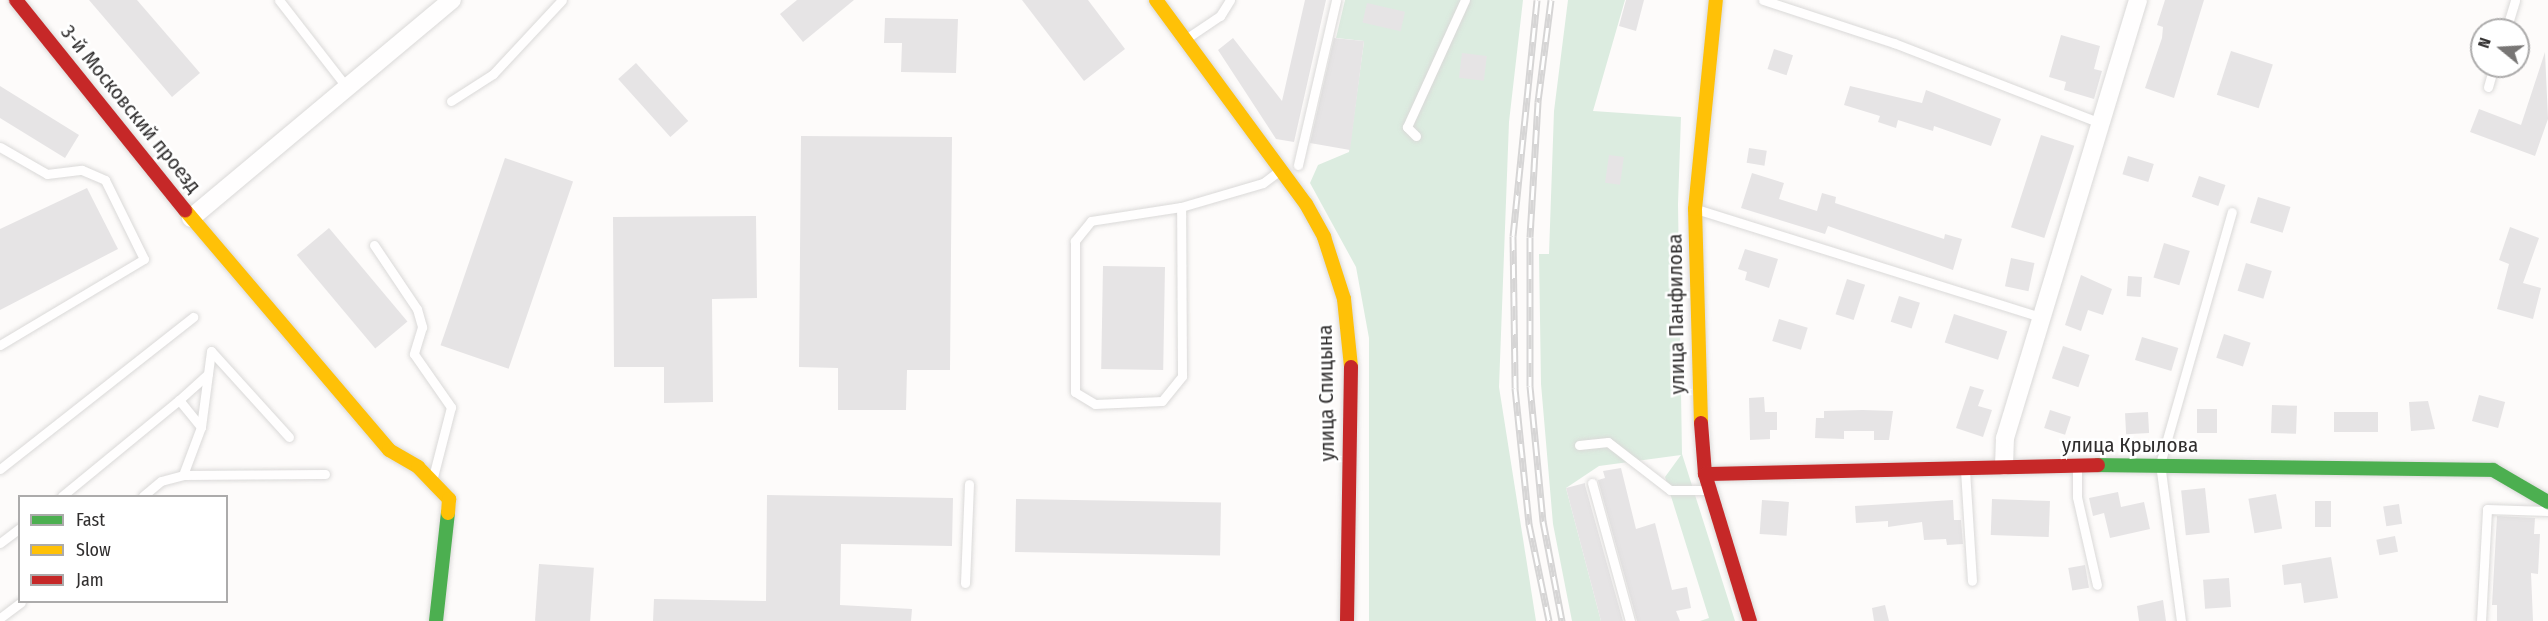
<!DOCTYPE html>
<meta charset="utf-8">
<style>
body{margin:0}
#map{position:relative;width:2548px;height:621px;overflow:hidden;background:#fdfbfa;font-family:"Fira Sans Condensed",sans-serif}
div>[style]{position:absolute}
[style*='--x']{left:calc(var(--x)*1px);top:calc(var(--y)*1px);width:calc(var(--w)*1px);rotate:calc(var(--a)*1deg)}
.green>*{inset:0;background:#dcece0}
.building>*{inset:0;background:#e6e4e5;transform-origin:0 0}
.roads{filter:drop-shadow(0 0 2px #dad9d8) drop-shadow(0 0 2px #dad9d8)}
.lane>*{height:9px;margin:-4.5px;padding:0 4.5px;transform-origin:4.5px;border-radius:4.5px;background:#fffefe}
.street>*{height:18px;margin:-9px;padding:0 9px;transform-origin:9px;border-radius:9px;background:#fffefe}
.fast>*{height:14px;margin:-7px;padding:0 7px;transform-origin:7px;border-radius:7px;background:#4caf50}
.slow>*{height:14px;margin:-7px;padding:0 7px;transform-origin:7px;border-radius:7px;background:#ffc107}
.jam>*{height:14px;margin:-7px;padding:0 7px;transform-origin:7px;border-radius:7px;background:#c62828}
.rail>*{height:7px;margin-top:-3.5px;transform-origin:0;background:repeating-linear-gradient(90deg,#fff 0 14px,#d6d5d5 0 28px);box-sizing:border-box;border-block:2px solid #d6d5d5}
span{translate:-50% -50%;white-space:nowrap;text-align:center;line-height:1.15;-webkit-text-stroke:5px #fff;paint-order:stroke}
.street-label{font-size:21px;color:#302e2e}
.legend{position:absolute;left:18px;top:495px;width:210px;height:108px;box-sizing:border-box;background:#fff;border:2px solid #acabab;margin:0;padding:8px 10px;list-style:none;font-size:18px;color:#302e2e}
.legend li{display:flex;align-items:center;gap:12px;height:30px}
.legend b{width:30px;border:2px solid #acabab}
.north{position:absolute;left:2470px;top:18px;width:60px;height:60px;box-sizing:border-box;background:#fff;border:2px solid #acabab;border-radius:50%;rotate:288deg;font-size:16px;font-weight:700;line-height:24px;text-align:center;color:#302e2e}
.north::after{content:'';display:block;margin:auto;width:21px;height:27px;background:#787675;clip-path:polygon(50% 0,100% 100%,50% 72%,0 100%)}
</style>
<div id="map">
<div class="green">
<div style="clip-path:polygon(1345px 0,1523px 0,1509px 122px,1499px 387px,1536px 621px,1369px 621px,1369px 338px,1356px 267px,1310px 183px,1318px 165px,1349px 152px,1364px 41px,1336px 38px)"></div>
<div style="clip-path:polygon(1568px 0,1625px 0,1593px 111px,1681px 117px,1678px 204px,1682px 454px,1735px 621px,1700px 621px,1709px 618px,1665px 477px,1681px 455px,1599px 466px,1566px 488px,1601px 621px,1572px 621px,1553px 524px,1541px 384px,1539px 254px,1549px 254px,1554px 111px)"></div>
</div>
<div class="building">
<div style="clip-path:polygon(89px 0,137px 0,200px 73px,172px 97px)"></div>
<div style="clip-path:polygon(797px 0,854px 0,803px 42px,780px 14px)"></div>
<div style="clip-path:polygon(1022px 0,1088px 0,1125px 49px,1084px 81px)"></div>
<div style="clip-path:polygon(1305px 0,1326px 0,1294px 142px,1276px 139px,1218px 50px,1233px 38px,1282px 101px)"></div>
<div style="clip-path:polygon(1626px 0,1644px 0,1636px 31px,1619px 26px)"></div>
<div style="clip-path:polygon(2165px 0,2204px 0,2174px 98px,2145px 88px,2162px 38px,2163px 27px,2157px 25px)"></div>
<div style="left:1367px;top:3px;width:39px;height:20px;rotate:13deg"></div>
<div style="clip-path:polygon(885px 18px,958px 19px,956px 73px,901px 72px,902px 43px,884px 43px)"></div>
<div style="clip-path:polygon(2061px 35px,2100px 46px,2094px 69px,2102px 71px,2094px 99px,2064px 90px,2066px 82px,2049px 77px)"></div>
<div style="clip-path:polygon(1334px 38px,1364px 41px,1350px 150px,1310px 143px)"></div>
<div style="left:1774px;top:49px;width:20px;height:21px;rotate:18deg"></div>
<div style="left:2231px;top:51px;width:44px;height:46px;rotate:18deg"></div>
<div style="clip-path:polygon(2545px 52px,2548px 119px,2535px 156px,2470px 132px,2479px 109px,2521px 125px)"></div>
<div style="left:1462px;top:53px;width:25px;height:25px;rotate:7deg"></div>
<div style="left:636px;top:63px;width:78px;height:24px;rotate:48deg"></div>
<div style="clip-path:polygon(0 86px,79px 135px,65px 158px,0 118px)"></div>
<div style="clip-path:polygon(1850px 86px,1922px 103px,1926px 90px,2001px 119px,1991px 146px,1934px 126px,1933px 131px,1898px 120px,1896px 128px,1878px 122px,1880px 116px,1844px 105px)"></div>
<div style="left:2041px;top:135px;width:35px;height:97px;rotate:18deg"></div>
<div style="clip-path:polygon(801px 136px,952px 137px,950px 370px,907px 370px,906px 410px,838px 410px,838px 368px,799px 367px)"></div>
<div style="left:1749px;top:148px;width:18px;height:15px;rotate:9deg"></div>
<div style="left:1609px;top:155px;width:15px;height:28px;rotate:8deg"></div>
<div style="left:2128px;top:156px;width:27px;height:19px;rotate:17deg"></div>
<div style="left:505px;top:158px;width:72px;height:198px;rotate:19deg"></div>
<div style="clip-path:polygon(1752px 173px,1784px 183px,1779px 199px,1817px 211px,1822px 193px,1836px 197px,1835px 203px,1944px 239px,1945px 234px,1962px 239px,1953px 270px,1828px 226px,1825px 234px,1741px 208px)"></div>
<div style="left:2199px;top:176px;width:28px;height:22px;rotate:19deg"></div>
<div style="clip-path:polygon(87px 188px,118px 249px,0 310px,0 229px)"></div>
<div style="left:2258px;top:197px;width:34px;height:27px;rotate:17deg"></div>
<div style="clip-path:polygon(756px 216px,757px 298px,712px 299px,713px 402px,664px 403px,664px 367px,614px 367px,613px 217px)"></div>
<div style="clip-path:polygon(2510px 227px,2539px 238px,2523px 283px,2541px 288px,2533px 319px,2497px 309px,2509px 264px,2499px 260px)"></div>
<div style="left:329px;top:228px;width:122px;height:42px;rotate:50deg"></div>
<div style="left:2164px;top:243px;width:27px;height:36px;rotate:17deg"></div>
<div style="clip-path:polygon(1745px 249px,1778px 259px,1769px 288px,1745px 280px,1747px 272px,1738px 269px)"></div>
<div style="left:2011px;top:258px;width:24px;height:29px;rotate:12deg"></div>
<div style="left:2246px;top:263px;width:27px;height:29px;rotate:17deg"></div>
<div style="left:1103px;top:266px;width:62px;height:103px;rotate:1deg"></div>
<div style="clip-path:polygon(2081px 275px,2112px 289px,2103px 315px,2088px 310px,2081px 331px,2065px 325px)"></div>
<div style="left:2128px;top:276px;width:14px;height:20px;rotate:4deg"></div>
<div style="left:1847px;top:279px;width:19px;height:37px;rotate:18deg"></div>
<div style="left:1899px;top:296px;width:22px;height:27px;rotate:18deg"></div>
<div style="left:1954px;top:314px;width:56px;height:30px;rotate:18deg"></div>
<div style="left:1779px;top:319px;width:30px;height:23px;rotate:17deg"></div>
<div style="left:2224px;top:334px;width:28px;height:25px;rotate:18deg"></div>
<div style="left:2142px;top:337px;width:38px;height:24px;rotate:17deg"></div>
<div style="left:2063px;top:346px;width:28px;height:34px;rotate:19deg"></div>
<div style="clip-path:polygon(1970px 386px,1984px 390px,1978px 406px,1992px 410px,1983px 437px,1956px 428px)"></div>
<div style="left:2479px;top:395px;width:27px;height:27px;rotate:15deg"></div>
<div style="clip-path:polygon(1764px 397px,1765px 412px,1777px 412px,1777px 430px,1770px 430px,1770px 439px,1750px 440px,1749px 398px)"></div>
<div style="clip-path:polygon(2428px 401px,2435px 429px,2411px 431px,2409px 402px)"></div>
<div style="left:2272px;top:405px;width:25px;height:28px;rotate:2deg"></div>
<div style="left:2197px;top:409px;width:20px;height:24px"></div>
<div style="clip-path:polygon(1863px 410px,1893px 411px,1889px 440px,1874px 440px,1874px 431px,1844px 431px,1844px 439px,1815px 438px,1816px 418px,1824px 418px,1824px 411px)"></div>
<div style="left:2050px;top:410px;width:22px;height:19px;rotate:18deg"></div>
<div style="left:2148px;top:412px;width:21px;height:23px;rotate:87deg"></div>
<div style="left:2334px;top:412px;width:44px;height:20px"></div>
<div style="clip-path:polygon(1621px 468px,1636px 529px,1655px 523px,1672px 590px,1687px 587px,1691px 608px,1676px 611px,1680px 621px,1637px 621px,1598px 480px,1605px 478px,1603px 471px)"></div>
<div style="clip-path:polygon(1585px 483px,1585px 485px,1623px 621px,1601px 621px,1566px 488px)"></div>
<div style="left:2205px;top:488px;width:45px;height:24px;rotate:84deg"></div>
<div style="clip-path:polygon(2118px 492px,2121px 507px,2144px 502px,2150px 529px,2110px 538px,2104px 513px,2093px 516px,2089px 498px)"></div>
<div style="left:2276px;top:494px;width:35px;height:28px;rotate:80deg"></div>
<div style="clip-path:polygon(767px 495px,953px 498px,952px 546px,841px 544px,840px 605px,912px 609px,911px 621px,653px 621px,654px 599px,766px 601px)"></div>
<div style="left:1016px;top:499px;width:205px;height:53px;rotate:1deg"></div>
<div style="left:1992px;top:499px;width:58px;height:36px;rotate:2deg"></div>
<div style="left:1762px;top:500px;width:27px;height:34px;rotate:4deg"></div>
<div style="clip-path:polygon(1953px 500px,1954px 520px,1961px 520px,1963px 544px,1947px 545px,1946px 539px,1924px 540px,1922px 522px,1888px 527px,1888px 521px,1856px 523px,1855px 506px)"></div>
<div style="left:2315px;top:501px;width:16px;height:26px"></div>
<div style="left:2399px;top:504px;width:20px;height:16px;rotate:81deg"></div>
<div style="clip-path:polygon(2497px 516px,2535px 518px,2534px 534px,2540px 534px,2538px 574px,2531px 573px,2533px 621px,2497px 621px,2497px 605px,2492px 605px)"></div>
<div style="left:2395px;top:536px;width:16px;height:19px;rotate:79deg"></div>
<div style="clip-path:polygon(2331px 557px,2338px 598px,2304px 603px,2301px 583px,2284px 585px,2282px 565px)"></div>
<div style="left:539px;top:564px;width:55px;height:57px;rotate:4deg"></div>
<div style="left:2085px;top:565px;width:23px;height:17px;rotate:80deg"></div>
<div style="left:2229px;top:578px;width:29px;height:26px;rotate:86deg"></div>
<div style="clip-path:polygon(2163px 600px,2166px 621px,2139px 621px,2137px 606px)"></div>
<div style="clip-path:polygon(1885px 605px,1889px 621px,1874px 621px,1872px 608px)"></div>
</div>
<div class="roads">
<div class="lane">
<div style="--x:279;--y:0;--w:113;--a:52.2"></div>
<div style="--x:1763;--y:0;--w:138;--a:18.2"></div>
<div style="--x:1894;--y:43;--w:221;--a:21.2"></div>
<div style="--x:2506;--y:30;--w:31;--a:-73"></div>
<div style="--x:1187;--y:38;--w:40;--a:-34"></div>
<div style="--x:1220;--y:16;--w:19;--a:-58"></div>
<div style="--x:2488;--y:87;--w:22;--a:-74"></div>
<div style="--x:451;--y:101;--w:50;--a:-32.7"></div>
<div style="--x:493;--y:74;--w:101;--a:-47"></div>
<div style="--x:1416;--y:136;--w:13;--a:-135"></div>
<div style="--x:1407;--y:127;--w:140;--a:-65.5"></div>
<div style="--x:0;--y:147;--w:54;--a:29.9"></div>
<div style="--x:47;--y:174;--w:35;--a:-7"></div>
<div style="--x:82;--y:170;--w:25;--a:23"></div>
<div style="--x:105;--y:180;--w:88;--a:63.7"></div>
<div style="--x:144;--y:259;--w:168;--a:149.2"></div>
<div style="--x:1298;--y:165;--w:169;--a:-77"></div>
<div style="--x:1181;--y:207;--w:91;--a:171.2"></div>
<div style="--x:1091;--y:221;--w:26;--a:129"></div>
<div style="--x:1075;--y:241;--w:151;--a:90"></div>
<div style="--x:1075;--y:392;--w:23;--a:31"></div>
<div style="--x:1095;--y:404;--w:67;--a:-2.6"></div>
<div style="--x:1162;--y:401;--w:32;--a:-51"></div>
<div style="--x:1182;--y:376;--w:169;--a:-90.3"></div>
<div style="--x:1181;--y:207;--w:85;--a:-16.3"></div>
<div style="--x:1263;--y:183;--w:21;--a:-37"></div>
<div style="--x:1696;--y:209;--w:364;--a:17.4"></div>
<div style="--x:374;--y:245;--w:77;--a:56.1"></div>
<div style="--x:417;--y:309;--w:19;--a:74"></div>
<div style="--x:422;--y:327;--w:28;--a:107"></div>
<div style="--x:414;--y:354;--w:65;--a:55.1"></div>
<div style="--x:451;--y:407;--w:72;--a:104.4"></div>
<div style="--x:201;--y:427;--w:35;--a:-129"></div>
<div style="--x:179;--y:400;--w:39;--a:-42"></div>
<div style="--x:289;--y:437;--w:116;--a:-132.2"></div>
<div style="--x:211;--y:351;--w:77;--a:97.5"></div>
<div style="--x:201;--y:427;--w:51;--a:110.6"></div>
<div style="--x:183;--y:475;--w:142;--a:-0.4"></div>
<div style="--x:1579;--y:445;--w:29;--a:-6"></div>
<div style="--x:1608;--y:442;--w:78;--a:37.7"></div>
<div style="--x:1670;--y:490;--w:37;--a:0"></div>
<div style="--x:2077;--y:467;--w:30;--a:90"></div>
<div style="--x:2077;--y:497;--w:90;--a:77.2"></div>
<div style="--x:0;--y:469;--w:246;--a:-38.2"></div>
<div style="--x:1965;--y:470;--w:111;--a:86.4"></div>
<div style="--x:1592;--y:483;--w:143;--a:74.6"></div>
<div style="--x:62;--y:496;--w:151;--a:-39.4"></div>
<div style="--x:143;--y:496;--w:23;--a:-40"></div>
<div style="--x:161;--y:481;--w:23;--a:-15"></div>
<div style="--x:0;--y:543;--w:25;--a:-37"></div>
<div style="--x:965;--y:583;--w:99;--a:-87.7"></div>
<div style="--x:0;--y:618;--w:26;--a:-37"></div>
<div style="--x:2181;--y:621;--w:158;--a:-97.6"></div>
<div style="--x:2160;--y:464;--w:262;--a:-74.1"></div>
<div style="--x:2481;--y:621;--w:112;--a:-86.9"></div>
<div style="--x:2487;--y:509;--w:61;--a:1.9"></div>
</div>
<div class="street">
<div style="--x:191;--y:218;--w:340;--a:-39.9"></div>
<div style="--x:2004;--y:466;--w:28;--a:-88"></div>
<div style="--x:2005;--y:438;--w:458;--a:-73.1"></div>
</div>
<div class="fast">
<div style="--x:2098;--y:465;--w:395;--a:0.7"></div>
<div style="--x:2493;--y:470;--w:64;--a:30.2"></div>
<div style="--x:436;--y:621;--w:109;--a:-83.7"></div>
</div>
<div class="slow">
<div style="--x:1156;--y:0;--w:253;--a:53.7"></div>
<div style="--x:1306;--y:204;--w:38;--a:61"></div>
<div style="--x:1324;--y:237;--w:65;--a:72.1"></div>
<div style="--x:1344;--y:299;--w:68;--a:84.1"></div>
<div style="--x:185;--y:210;--w:315;--a:49.6"></div>
<div style="--x:389;--y:450;--w:34;--a:30"></div>
<div style="--x:418;--y:467;--w:45;--a:45.9"></div>
<div style="--x:449;--y:499;--w:14;--a:94"></div>
<div style="--x:1701;--y:423;--w:214;--a:-91.6"></div>
<div style="--x:1695;--y:209;--w:210;--a:-84.3"></div>
</div>
<div class="jam">
<div style="--x:16;--y:0;--w:270;--a:51.2"></div>
<div style="--x:1701;--y:423;--w:51;--a:85.5"></div>
<div style="--x:1705;--y:474;--w:154;--a:73"></div>
<div style="--x:1705;--y:474;--w:393;--a:-1.3"></div>
<div style="--x:1347;--y:621;--w:254;--a:-89.1"></div>
</div>
</div>
<div class="rail">
<div style="--x:1537;--y:0;--w:237;--a:95.8"></div>
<div style="--x:1513;--y:236;--w:152;--a:89.2"></div>
<div style="--x:1515;--y:388;--w:137;--a:84.1"></div>
<div style="--x:1529;--y:524;--w:99;--a:78.3"></div>
<div style="--x:1551;--y:0;--w:103;--a:97.3"></div>
<div style="--x:1538;--y:102;--w:135;--a:93.4"></div>
<div style="--x:1530;--y:237;--w:149;--a:90"></div>
<div style="--x:1530;--y:386;--w:136;--a:84.5"></div>
<div style="--x:1543;--y:521;--w:102;--a:79.2"></div>
</div>
<div class="street-label">
<span style="left:131px;top:109px;rotate:51deg">3-й Московский проезд</span>
<span style="left:1676px;top:314px;rotate:-91deg">улица Панфилова</span>
<span style="left:1326px;top:393px;rotate:-91deg">улица Спицына</span>
<span style="left:2130px;top:445px">улица Крылова</span>
</div>
<ul class="legend">
<li><b style="height:8px;background:#4caf50"></b>Fast</li>
<li><b style="height:8px;background:#ffc107"></b>Slow</li>
<li><b style="height:8px;background:#c62828"></b>Jam</li>
</ul>
<div class="north">N</div>
</div>
